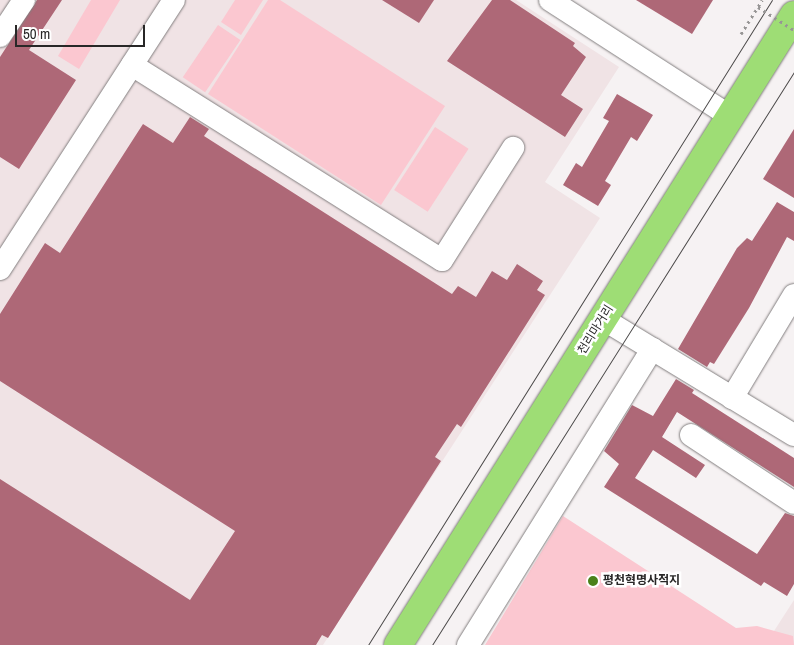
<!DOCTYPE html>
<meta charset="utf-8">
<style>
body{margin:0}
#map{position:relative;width:794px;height:645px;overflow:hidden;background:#f6f2f3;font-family:"Archivo Narrow","Noto Sans KR",sans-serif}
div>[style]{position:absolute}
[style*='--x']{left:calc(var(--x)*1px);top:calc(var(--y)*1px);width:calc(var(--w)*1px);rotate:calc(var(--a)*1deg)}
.built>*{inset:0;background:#f0e3e5}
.green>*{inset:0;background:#fbc7d0;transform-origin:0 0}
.building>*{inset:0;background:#ae6877}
.path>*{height:3px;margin-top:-1.5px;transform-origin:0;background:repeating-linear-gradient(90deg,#979595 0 2.5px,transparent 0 6.5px)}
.roads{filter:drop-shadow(0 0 1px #827e7f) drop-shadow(0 0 1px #827e7f)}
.minor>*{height:22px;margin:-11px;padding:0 11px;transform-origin:11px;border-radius:11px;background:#fff}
.highway>*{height:28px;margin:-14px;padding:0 14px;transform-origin:14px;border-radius:14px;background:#9edd75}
.tram>*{height:1px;margin:-0.5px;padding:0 0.5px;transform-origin:0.5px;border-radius:0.5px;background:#4b4949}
.path-bridge>*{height:3px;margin-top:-1.5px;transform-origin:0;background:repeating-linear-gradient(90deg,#979595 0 2.5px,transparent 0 6.5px)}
.dots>*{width:14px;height:14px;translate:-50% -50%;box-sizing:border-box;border:2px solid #fff;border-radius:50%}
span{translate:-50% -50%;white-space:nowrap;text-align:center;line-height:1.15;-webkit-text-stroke:5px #fff;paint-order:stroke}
.street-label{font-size:12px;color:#282727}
.poi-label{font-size:12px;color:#282727;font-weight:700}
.left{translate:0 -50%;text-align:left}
.scale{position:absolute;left:15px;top:25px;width:130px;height:22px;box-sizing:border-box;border:2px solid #282727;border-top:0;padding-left:6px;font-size:15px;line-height:18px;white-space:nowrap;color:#282727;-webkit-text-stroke:4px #fff;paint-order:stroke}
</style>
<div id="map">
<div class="built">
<div style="clip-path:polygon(0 0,516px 0,619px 67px,545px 182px,600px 218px,323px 645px,0 645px)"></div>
<div style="clip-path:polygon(794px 600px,794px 645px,765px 645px)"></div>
</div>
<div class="green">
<div style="clip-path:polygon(91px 0,120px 0,79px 69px,58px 56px)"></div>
<div style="clip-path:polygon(235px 0,263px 0,241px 35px,221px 22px)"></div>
<div style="clip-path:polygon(268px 0,280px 0,445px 106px,381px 205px,208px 94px)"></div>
<div style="left:218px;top:25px;width:27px;height:63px;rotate:34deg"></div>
<div style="left:435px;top:127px;width:40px;height:75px;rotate:33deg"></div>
<div style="clip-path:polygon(563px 516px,736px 628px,757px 626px,793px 636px,794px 645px,485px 645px)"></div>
</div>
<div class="building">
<div style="clip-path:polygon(37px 0,62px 0,29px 50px,76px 80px,19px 169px,0 157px,0 57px)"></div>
<div style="clip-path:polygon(382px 0,434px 0,419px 23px)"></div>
<div style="clip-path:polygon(492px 0,510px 0,575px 43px,573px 46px,586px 57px,561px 95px,583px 109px,565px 137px,447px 61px)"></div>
<div style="clip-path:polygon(636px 0,713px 0,692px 34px)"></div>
<div style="clip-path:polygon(617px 94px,653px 115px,637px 141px,631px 137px,605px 181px,611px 185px,598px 206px,563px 185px,576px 163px,582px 167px,609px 121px,603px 118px)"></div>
<div style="clip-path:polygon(190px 117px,209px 129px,204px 136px,452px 294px,458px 286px,476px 297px,492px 271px,507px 280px,517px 264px,543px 281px,537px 290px,545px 295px,461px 427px,457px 424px,435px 457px,441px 461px,328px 638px,322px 635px,316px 645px,0 645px,0 479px,190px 600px,235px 531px,0 381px,0 314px,45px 243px,60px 253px,143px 124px,173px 143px)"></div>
<div style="clip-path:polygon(794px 129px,794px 198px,763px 179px)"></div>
<div style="clip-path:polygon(777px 202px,794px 212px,794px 241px,787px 237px,749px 308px,714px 364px,710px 362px,707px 367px,678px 349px,737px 248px,747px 238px,752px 241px)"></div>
<div style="clip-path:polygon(676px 379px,694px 390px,692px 393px,794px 458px,794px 487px,677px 412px,662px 437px,705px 465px,696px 478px,653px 450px,635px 478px,757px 554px,785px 513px,794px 516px,794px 584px,787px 596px,764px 582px,761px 586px,604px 487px,619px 464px,604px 451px,632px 405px,653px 416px)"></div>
</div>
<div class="path">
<div style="--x:741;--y:34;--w:40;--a:-58"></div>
</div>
<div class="roads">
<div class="minor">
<div style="--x:550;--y:0;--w:214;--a:32.8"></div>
<div style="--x:0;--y:36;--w:43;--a:-56.3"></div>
<div style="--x:132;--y:65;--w:366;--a:32.2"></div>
<div style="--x:442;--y:260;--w:133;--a:-57.6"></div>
<div style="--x:0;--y:269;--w:320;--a:-57.1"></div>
<div style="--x:603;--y:319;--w:223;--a:31.3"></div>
<div style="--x:732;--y:398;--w:120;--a:-59"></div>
<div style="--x:691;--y:435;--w:123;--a:33.4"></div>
<div style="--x:468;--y:645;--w:349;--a:-58.1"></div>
</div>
<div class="highway">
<div style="--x:398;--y:645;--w:744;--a:-57.85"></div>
</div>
</div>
<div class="tram">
<div style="--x:368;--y:645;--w:761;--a:-57.94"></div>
<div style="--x:432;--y:645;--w:678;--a:-57.72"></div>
</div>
<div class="path-bridge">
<div style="--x:758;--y:7;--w:43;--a:32.6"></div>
</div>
<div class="dots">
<div style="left:593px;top:581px;background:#4a811a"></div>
</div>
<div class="street-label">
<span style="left:596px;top:330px;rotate:-58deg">천리마거리</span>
</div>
<div class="poi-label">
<span class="left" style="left:603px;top:581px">평천혁명사적지</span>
</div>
<div class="scale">50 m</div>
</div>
